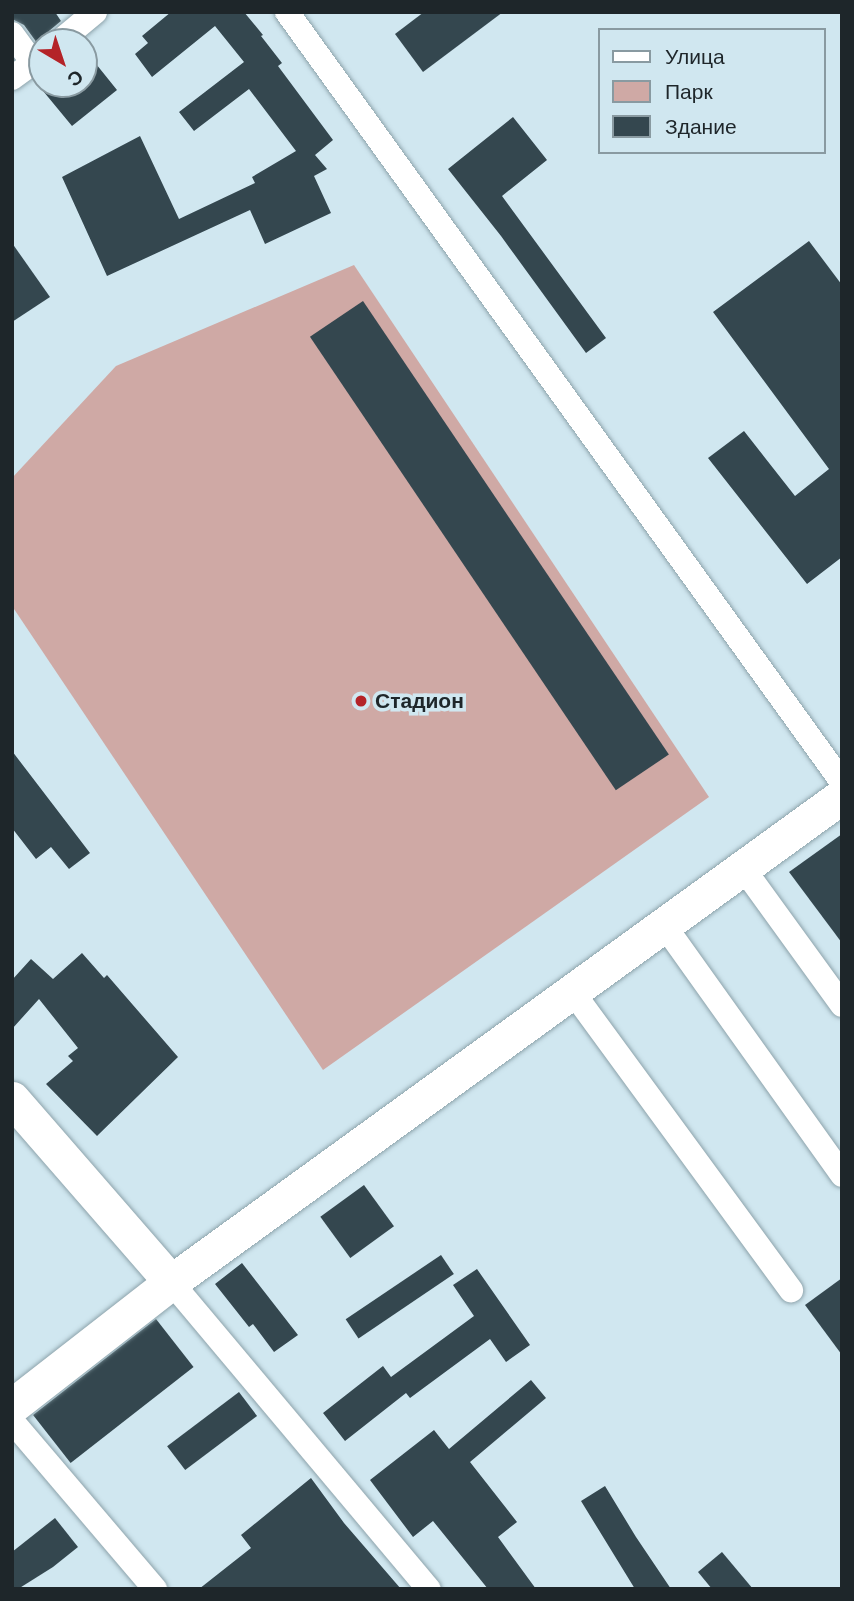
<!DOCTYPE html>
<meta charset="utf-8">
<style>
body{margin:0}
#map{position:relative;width:854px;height:1601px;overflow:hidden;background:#d0e7f0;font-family:"DM Sans",sans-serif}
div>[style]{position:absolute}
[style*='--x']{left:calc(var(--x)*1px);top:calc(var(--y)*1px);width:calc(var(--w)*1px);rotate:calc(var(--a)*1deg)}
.green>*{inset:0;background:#cfa9a5}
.building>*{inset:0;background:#34474f;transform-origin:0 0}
.roads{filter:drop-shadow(0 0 2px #8da3ab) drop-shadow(0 0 2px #8da3ab)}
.street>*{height:24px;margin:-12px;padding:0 12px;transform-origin:12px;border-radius:12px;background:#fff}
.secondary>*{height:35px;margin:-17.5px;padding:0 17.5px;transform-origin:17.5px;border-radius:17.5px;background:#fff}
.dots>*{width:19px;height:19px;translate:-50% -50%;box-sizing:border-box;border:4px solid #d0e7f0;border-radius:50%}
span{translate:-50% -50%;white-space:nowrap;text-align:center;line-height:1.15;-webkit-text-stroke:7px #d0e7f0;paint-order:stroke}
.poi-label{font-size:21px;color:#1e262a;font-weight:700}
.left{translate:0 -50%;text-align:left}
.frame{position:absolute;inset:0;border:14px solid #1e262a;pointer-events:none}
.legend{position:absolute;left:598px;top:28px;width:228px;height:126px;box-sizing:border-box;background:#d0e7f0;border:2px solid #899aa1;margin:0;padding:9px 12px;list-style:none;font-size:21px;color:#1e262a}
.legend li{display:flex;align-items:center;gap:14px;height:35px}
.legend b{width:35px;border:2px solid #899aa1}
.north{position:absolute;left:28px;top:28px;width:70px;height:70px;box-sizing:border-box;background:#d0e7f0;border:2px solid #899aa1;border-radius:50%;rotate:141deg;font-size:19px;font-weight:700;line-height:28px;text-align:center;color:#1e262a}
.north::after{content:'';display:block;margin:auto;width:24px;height:32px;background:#b42328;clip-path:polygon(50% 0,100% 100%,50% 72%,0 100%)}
</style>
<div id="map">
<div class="green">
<div style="clip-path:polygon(354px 265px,709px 797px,323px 1070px,12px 606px,12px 478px,116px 366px)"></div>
</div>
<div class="building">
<div style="clip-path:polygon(12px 12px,55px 12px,61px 21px,49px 31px,45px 42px,37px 43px,24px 25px,12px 19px)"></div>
<div style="clip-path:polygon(171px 12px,244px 12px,263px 35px,261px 36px,282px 63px,278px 66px,333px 140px,315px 155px,327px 169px,314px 176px,331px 213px,265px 244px,250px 210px,107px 276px,62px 177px,140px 136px,179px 219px,255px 183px,252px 177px,296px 151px,249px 89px,194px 131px,179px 112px,244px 62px,215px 26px,152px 77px,135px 54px,148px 43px,142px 36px)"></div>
<div style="clip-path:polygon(424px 12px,503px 12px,423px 72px,395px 34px)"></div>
<div style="clip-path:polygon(84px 49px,117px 90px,72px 126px,34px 80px,42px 75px,42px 84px,84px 84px)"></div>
<div style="clip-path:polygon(513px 117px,547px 160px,502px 196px,606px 338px,586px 353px,501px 236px,448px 169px)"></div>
<div style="clip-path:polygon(809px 241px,842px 285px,842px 557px,807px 584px,708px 458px,744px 431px,795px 496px,829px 469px,713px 312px)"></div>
<div style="clip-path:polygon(12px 243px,50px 297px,12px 322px)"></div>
<div style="left:363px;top:301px;width:547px;height:64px;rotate:56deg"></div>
<div style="clip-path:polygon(12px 751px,90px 853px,69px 869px,51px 847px,36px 859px,12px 828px)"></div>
<div style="clip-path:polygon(842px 834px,842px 943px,789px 872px)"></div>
<div style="clip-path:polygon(82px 953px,104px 978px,107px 975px,178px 1057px,97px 1136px,46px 1084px,73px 1061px,68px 1056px,78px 1048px,39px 999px,12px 1029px,12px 980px,31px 959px,53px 979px)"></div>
<div style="left:364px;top:1185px;width:51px;height:54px;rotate:54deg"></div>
<div style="left:441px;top:1255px;width:23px;height:115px;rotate:56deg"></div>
<div style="clip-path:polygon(242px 1263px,298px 1335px,274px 1352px,253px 1324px,249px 1327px,215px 1284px)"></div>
<div style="clip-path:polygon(477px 1269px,530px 1345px,506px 1362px,490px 1339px,410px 1398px,406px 1393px,345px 1441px,323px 1413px,383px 1366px,391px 1377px,474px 1316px,453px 1285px)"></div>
<div style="clip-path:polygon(842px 1278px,842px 1355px,805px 1305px)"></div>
<div style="left:156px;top:1319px;width:61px;height:156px;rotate:52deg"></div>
<div style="clip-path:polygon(531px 1380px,546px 1398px,470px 1462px,517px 1522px,498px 1537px,536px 1589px,488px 1589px,433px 1521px,413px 1537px,370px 1480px,434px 1430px,449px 1449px)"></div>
<div style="left:239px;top:1392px;width:30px;height:90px;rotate:53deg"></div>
<div style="clip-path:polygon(311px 1478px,344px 1523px,401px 1589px,199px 1589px,251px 1548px,241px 1535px)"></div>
<div style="clip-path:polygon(605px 1486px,636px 1537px,671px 1589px,635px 1589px,581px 1501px)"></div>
<div style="clip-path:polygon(55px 1518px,78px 1547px,53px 1567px,18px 1589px,12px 1589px,12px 1552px)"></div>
<div style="clip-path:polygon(722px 1552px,753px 1589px,712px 1589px,698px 1572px)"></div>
</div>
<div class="roads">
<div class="street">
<div style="--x:287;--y:12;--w:949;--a:54.22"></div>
<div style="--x:12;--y:34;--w:36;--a:54"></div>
<div style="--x:59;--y:42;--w:47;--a:-39.8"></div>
<div style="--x:12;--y:78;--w:37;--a:-36"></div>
<div style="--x:743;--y:868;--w:169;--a:54.1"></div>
<div style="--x:664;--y:925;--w:307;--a:54.5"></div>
<div style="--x:572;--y:991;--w:371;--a:53.8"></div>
<div style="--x:171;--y:1282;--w:401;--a:50"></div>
<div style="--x:12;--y:1421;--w:221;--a:49.6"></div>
</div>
<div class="secondary">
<div style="--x:12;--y:1099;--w:242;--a:49"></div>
<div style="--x:12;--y:1406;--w:202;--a:-37.9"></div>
<div style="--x:171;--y:1282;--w:829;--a:-35.92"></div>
</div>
</div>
<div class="dots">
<div style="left:361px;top:701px;background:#b42328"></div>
</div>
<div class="poi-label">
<span class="left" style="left:375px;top:701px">Стадион</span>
</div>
<div class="frame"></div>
<ul class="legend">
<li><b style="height:9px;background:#fff"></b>Улица</li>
<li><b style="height:19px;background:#cfa9a5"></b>Парк</li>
<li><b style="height:19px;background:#34474f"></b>Здание</li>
</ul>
<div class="north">С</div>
</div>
